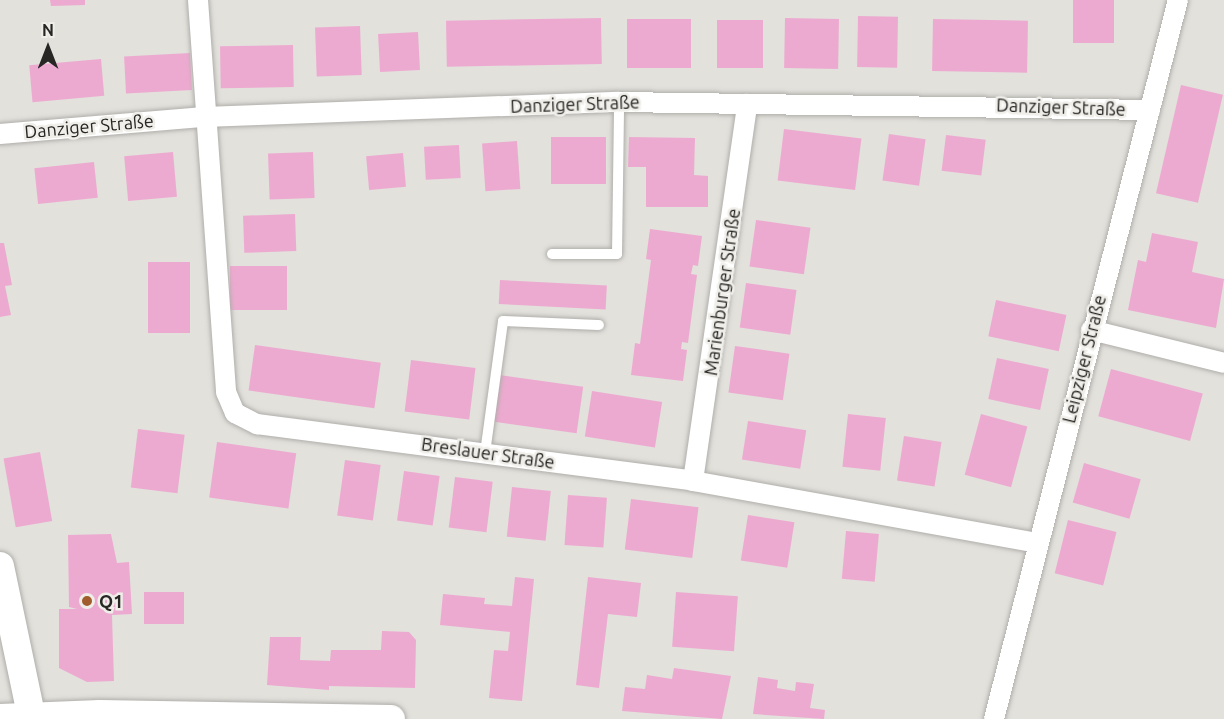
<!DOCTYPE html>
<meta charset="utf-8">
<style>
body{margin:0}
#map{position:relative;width:1224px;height:719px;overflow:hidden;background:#e2e1dc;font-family:Ubuntu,sans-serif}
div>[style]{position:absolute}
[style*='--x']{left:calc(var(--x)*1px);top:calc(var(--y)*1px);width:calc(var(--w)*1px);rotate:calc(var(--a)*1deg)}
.building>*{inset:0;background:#edaad0;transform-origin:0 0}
.roads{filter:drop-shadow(0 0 2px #b0aeaa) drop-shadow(0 0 2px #b0aeaa)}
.lane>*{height:10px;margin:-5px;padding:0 5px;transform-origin:5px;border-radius:5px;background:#fff}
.street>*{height:20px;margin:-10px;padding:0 10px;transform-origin:10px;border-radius:10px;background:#fff}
.secondary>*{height:28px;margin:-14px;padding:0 14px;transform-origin:14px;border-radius:14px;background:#fff}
.dots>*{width:16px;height:16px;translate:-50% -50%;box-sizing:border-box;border:3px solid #efeee9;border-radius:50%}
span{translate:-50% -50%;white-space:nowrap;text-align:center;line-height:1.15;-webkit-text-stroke:5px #efeee9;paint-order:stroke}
.street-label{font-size:18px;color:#272624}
.poi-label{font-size:18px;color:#272624;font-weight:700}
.left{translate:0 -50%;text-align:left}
.north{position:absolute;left:18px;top:18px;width:60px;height:60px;-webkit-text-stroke:4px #efeee9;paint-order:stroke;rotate:0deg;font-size:16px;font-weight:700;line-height:24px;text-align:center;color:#272624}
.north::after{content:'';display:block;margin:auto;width:21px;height:27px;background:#272624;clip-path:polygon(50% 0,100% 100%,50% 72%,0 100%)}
</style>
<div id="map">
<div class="building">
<div style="clip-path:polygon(50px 0,85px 0,85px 5px,51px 6px)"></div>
<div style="left:1073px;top:0;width:41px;height:43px"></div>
<div style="left:858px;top:16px;width:40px;height:51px;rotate:1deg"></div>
<div style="left:601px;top:18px;width:46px;height:155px;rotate:89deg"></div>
<div style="left:785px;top:18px;width:54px;height:50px;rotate:1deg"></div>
<div style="left:627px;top:19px;width:64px;height:49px"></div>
<div style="left:933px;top:19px;width:95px;height:52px;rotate:1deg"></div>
<div style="left:717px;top:20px;width:46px;height:48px"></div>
<div style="left:360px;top:26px;width:49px;height:45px;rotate:88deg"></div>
<div style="left:418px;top:32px;width:38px;height:40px;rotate:87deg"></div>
<div style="left:293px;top:45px;width:42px;height:73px;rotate:89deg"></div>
<div style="left:190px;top:53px;width:37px;height:66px;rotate:87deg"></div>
<div style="left:101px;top:59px;width:37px;height:72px;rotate:85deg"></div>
<div style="left:1181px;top:85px;width:43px;height:111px;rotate:13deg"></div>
<div style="left:784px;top:129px;width:78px;height:52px;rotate:7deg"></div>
<div style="left:889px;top:134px;width:37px;height:47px;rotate:8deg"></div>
<div style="left:946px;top:135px;width:40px;height:36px;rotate:7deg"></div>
<div style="left:606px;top:137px;width:47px;height:55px;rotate:90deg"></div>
<div style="clip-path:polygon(629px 137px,695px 138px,694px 175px,708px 176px,708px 207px,646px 207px,646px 167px,628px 167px)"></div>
<div style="left:517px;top:141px;width:48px;height:35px;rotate:86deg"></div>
<div style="left:459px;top:145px;width:33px;height:35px;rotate:87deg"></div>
<div style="left:173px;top:152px;width:45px;height:49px;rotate:85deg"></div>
<div style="left:313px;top:152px;width:46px;height:45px;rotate:88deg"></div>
<div style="left:403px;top:153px;width:34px;height:37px;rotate:85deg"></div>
<div style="left:94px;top:162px;width:36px;height:60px;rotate:84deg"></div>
<div style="left:295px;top:214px;width:37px;height:52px;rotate:88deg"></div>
<div style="left:756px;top:220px;width:55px;height:47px;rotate:8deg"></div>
<div style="clip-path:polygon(650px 229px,702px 236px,698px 266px,693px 265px,691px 274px,697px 275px,688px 343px,682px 342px,681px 349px,687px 350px,683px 381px,631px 375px,635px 343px,640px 344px,651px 260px,646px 259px)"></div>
<div style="clip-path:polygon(1152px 233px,1198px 242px,1192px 272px,1224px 279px,1216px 328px,1128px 310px,1138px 260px,1146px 262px)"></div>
<div style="clip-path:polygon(0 243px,4px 243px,12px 285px,5px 286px,11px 315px,0 317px)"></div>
<div style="left:148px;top:262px;width:42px;height:71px"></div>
<div style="left:230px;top:266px;width:57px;height:44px"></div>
<div style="left:500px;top:280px;width:107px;height:24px;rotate:3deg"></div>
<div style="left:746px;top:283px;width:51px;height:45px;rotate:8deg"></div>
<div style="left:996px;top:300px;width:72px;height:37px;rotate:12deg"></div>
<div style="left:255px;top:345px;width:127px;height:46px;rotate:8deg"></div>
<div style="left:735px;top:346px;width:55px;height:47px;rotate:8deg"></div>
<div style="left:997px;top:358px;width:53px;height:42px;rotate:12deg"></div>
<div style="left:411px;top:360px;width:65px;height:52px;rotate:7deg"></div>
<div style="left:1111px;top:369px;width:95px;height:49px;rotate:15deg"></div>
<div style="left:499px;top:375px;width:85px;height:47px;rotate:8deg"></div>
<div style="left:592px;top:391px;width:71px;height:46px;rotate:9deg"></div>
<div style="left:848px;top:414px;width:38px;height:53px;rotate:6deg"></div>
<div style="left:981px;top:414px;width:48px;height:63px;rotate:15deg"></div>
<div style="left:748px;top:421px;width:59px;height:39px;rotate:9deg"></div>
<div style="left:138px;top:429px;width:47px;height:59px;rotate:7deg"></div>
<div style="left:904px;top:436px;width:38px;height:45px;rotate:9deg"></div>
<div style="left:217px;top:442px;width:80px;height:56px;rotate:8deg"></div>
<div style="left:40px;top:452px;width:70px;height:37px;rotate:80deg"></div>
<div style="left:345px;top:460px;width:36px;height:56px;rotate:8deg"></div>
<div style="left:1084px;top:463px;width:59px;height:41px;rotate:16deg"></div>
<div style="left:404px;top:471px;width:36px;height:50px;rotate:8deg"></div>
<div style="left:455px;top:477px;width:38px;height:51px;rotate:7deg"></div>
<div style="left:512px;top:487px;width:39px;height:50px;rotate:6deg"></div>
<div style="left:568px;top:495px;width:39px;height:50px;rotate:4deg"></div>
<div style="left:631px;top:499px;width:68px;height:51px;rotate:7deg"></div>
<div style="left:748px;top:515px;width:47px;height:46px;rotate:9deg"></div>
<div style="left:1068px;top:520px;width:50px;height:55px;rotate:14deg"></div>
<div style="left:846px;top:531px;width:33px;height:48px;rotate:5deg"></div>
<div style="clip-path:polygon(111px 534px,117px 563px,129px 562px,132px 614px,112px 615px,114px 681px,87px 682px,59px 668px,59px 609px,77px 609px,69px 607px,68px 535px)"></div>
<div style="clip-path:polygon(515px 577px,534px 579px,522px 701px,489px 698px,494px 650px,508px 651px,510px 632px,440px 625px,443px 594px,485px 598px,484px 604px,512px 606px)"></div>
<div style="clip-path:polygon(588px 577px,641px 583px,637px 617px,608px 614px,599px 688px,576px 685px)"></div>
<div style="left:184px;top:592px;width:32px;height:40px;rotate:90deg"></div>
<div style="left:676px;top:592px;width:62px;height:55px;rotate:4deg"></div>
<div style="clip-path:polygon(382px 631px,409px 632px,416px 640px,415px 688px,329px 686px,329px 690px,267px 685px,270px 637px,301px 637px,300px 660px,330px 661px,331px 650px,381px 650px)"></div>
<div style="clip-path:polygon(674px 668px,731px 676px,722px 719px,622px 711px,625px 687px,645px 689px,647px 675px,672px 679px)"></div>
<div style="clip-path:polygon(758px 677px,778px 680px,777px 688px,795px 691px,796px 682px,814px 684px,810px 708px,825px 710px,824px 719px,753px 714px)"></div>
</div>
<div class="roads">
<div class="lane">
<div style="--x:552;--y:254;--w:65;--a:0"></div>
<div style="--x:617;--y:254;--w:152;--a:-89.2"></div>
<div style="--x:485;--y:453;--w:133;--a:-82.2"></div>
<div style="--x:503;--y:321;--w:96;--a:2.4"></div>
</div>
<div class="street">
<div style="--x:198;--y:0;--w:393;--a:85.9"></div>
<div style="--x:226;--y:392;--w:23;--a:67"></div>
<div style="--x:235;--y:413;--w:25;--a:27"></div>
<div style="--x:257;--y:424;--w:440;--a:7.4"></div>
<div style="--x:693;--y:481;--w:350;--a:10.2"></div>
<div style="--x:0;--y:134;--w:205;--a:-4.8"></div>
<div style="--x:204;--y:117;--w:415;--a:-2.1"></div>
<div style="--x:619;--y:102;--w:531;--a:0.86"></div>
<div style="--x:1091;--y:330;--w:137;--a:13.9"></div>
<div style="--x:693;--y:481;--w:381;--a:-81.8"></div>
<div style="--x:994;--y:719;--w:742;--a:-75.65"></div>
</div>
<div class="secondary">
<div style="--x:0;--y:566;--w:156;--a:78.2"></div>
<div style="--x:0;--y:718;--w:100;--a:-2.3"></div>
<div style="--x:100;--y:714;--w:291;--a:1"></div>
</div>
</div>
<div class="dots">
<div style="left:87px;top:601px;background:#a15d2d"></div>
</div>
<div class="street-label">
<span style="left:575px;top:104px;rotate:-2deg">Danziger Straße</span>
<span style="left:1061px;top:107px;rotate:2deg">Danziger Straße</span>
<span style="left:89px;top:126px;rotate:-5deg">Danziger Straße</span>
<span style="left:722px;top:292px;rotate:-82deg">Marienburger Straße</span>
<span style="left:1084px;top:359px;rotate:-76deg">Leipziger Straße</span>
<span style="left:488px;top:453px;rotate:8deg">Breslauer Straße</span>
</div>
<div class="poi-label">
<span class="left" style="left:99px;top:601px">Q1</span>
</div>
<div class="north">N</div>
</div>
